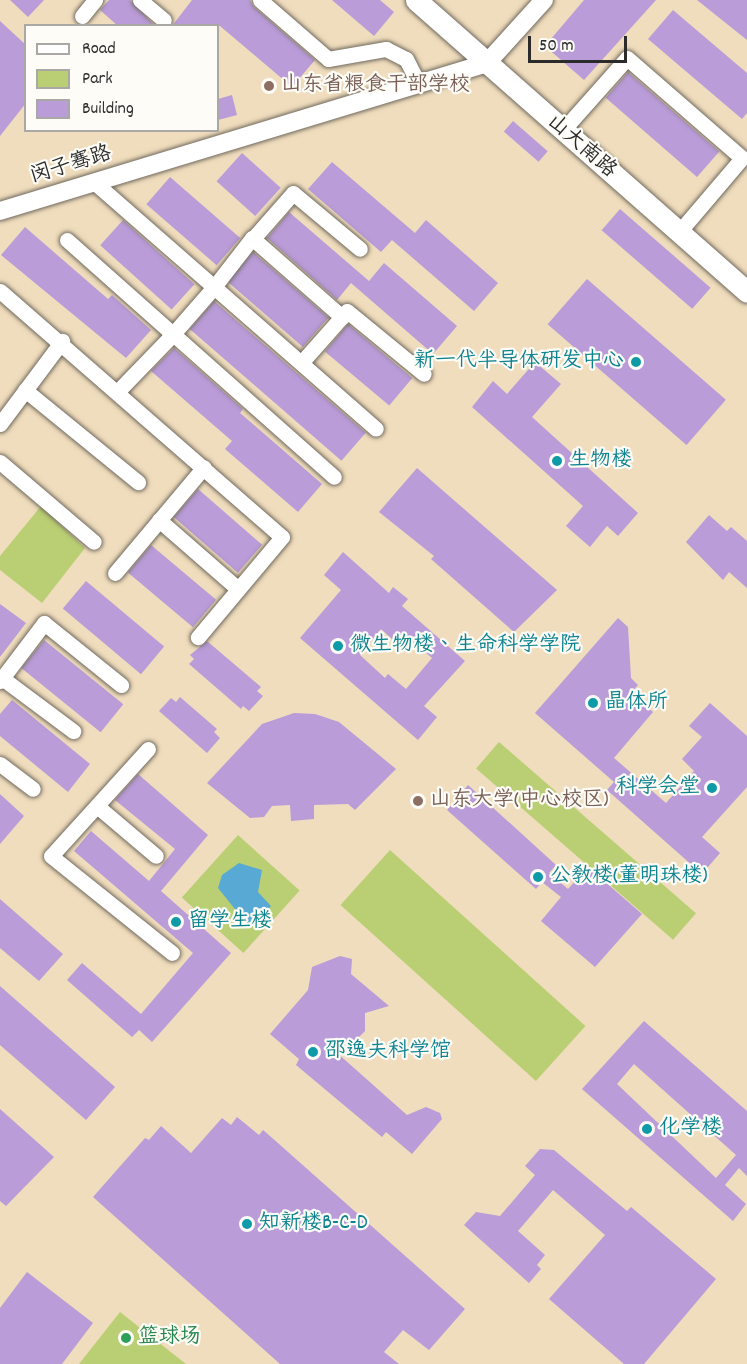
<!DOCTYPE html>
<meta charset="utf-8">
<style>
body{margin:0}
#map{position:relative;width:747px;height:1364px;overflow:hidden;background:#f0ddbd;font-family:Dekko,"LXGW WenKai TC",sans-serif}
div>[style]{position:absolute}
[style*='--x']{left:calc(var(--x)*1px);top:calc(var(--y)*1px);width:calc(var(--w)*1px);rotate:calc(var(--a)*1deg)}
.green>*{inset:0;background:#bacf73;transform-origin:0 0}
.water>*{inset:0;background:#58a9d3}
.building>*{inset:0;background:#b99cd8;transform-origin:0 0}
.roads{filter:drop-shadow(0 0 2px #70695e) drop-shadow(0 0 2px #70695e)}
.minor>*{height:15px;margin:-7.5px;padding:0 7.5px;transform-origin:7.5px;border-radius:7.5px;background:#fff}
.tertiary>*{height:18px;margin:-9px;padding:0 9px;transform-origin:9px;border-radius:9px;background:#fff}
.secondary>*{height:21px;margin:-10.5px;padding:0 10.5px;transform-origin:10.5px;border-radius:10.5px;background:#fff}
.dots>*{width:16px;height:16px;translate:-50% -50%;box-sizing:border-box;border:3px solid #fdfcf7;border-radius:50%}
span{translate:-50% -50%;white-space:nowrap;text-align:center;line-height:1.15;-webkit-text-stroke:4.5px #fdfcf7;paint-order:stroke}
.education-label{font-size:21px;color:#785e54}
.left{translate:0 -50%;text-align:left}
.street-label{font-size:21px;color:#2b2b2b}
.culture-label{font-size:21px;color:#0d838f}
.right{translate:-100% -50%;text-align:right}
.leisure-label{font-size:21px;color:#27864d}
.legend{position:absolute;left:24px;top:24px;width:195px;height:108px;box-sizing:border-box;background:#fdfcf7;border:2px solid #a9a8a5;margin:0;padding:8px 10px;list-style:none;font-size:18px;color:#2b2b2b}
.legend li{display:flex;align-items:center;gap:12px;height:30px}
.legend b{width:30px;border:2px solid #a9a8a5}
.scale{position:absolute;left:528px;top:36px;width:99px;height:27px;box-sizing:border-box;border:3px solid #2b2b2b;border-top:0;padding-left:8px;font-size:18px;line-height:21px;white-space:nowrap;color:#2b2b2b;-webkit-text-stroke:4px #fdfcf7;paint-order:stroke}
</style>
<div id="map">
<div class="green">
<div style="clip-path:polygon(41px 506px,85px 548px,42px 603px,0 570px,0 556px)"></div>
<div style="left:499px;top:742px;width:261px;height:35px;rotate:41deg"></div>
<div style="left:238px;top:835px;width:83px;height:84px;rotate:42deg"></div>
<div style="left:390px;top:850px;width:263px;height:74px;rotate:42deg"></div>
<div style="clip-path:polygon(120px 1312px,186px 1364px,79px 1364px)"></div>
</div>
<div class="water">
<div style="clip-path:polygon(239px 863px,262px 870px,258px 892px,271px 906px,256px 922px,247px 924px,218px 888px,222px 875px)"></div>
</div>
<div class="building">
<div style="clip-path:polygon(10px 0,44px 0,28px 17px)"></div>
<div style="clip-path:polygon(109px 0,130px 0,155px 26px,118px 26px,100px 10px)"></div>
<div style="clip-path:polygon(192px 0,250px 0,254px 7px,315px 60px,292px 87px,220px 26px,172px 26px)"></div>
<div style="clip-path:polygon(332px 0,380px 0,394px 12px,374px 36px)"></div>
<div style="clip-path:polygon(584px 0,656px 0,584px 80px,545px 46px)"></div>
<div style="clip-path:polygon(697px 0,747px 0,747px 40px)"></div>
<div style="clip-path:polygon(673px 10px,747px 73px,747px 113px,742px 119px,648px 39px)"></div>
<div style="clip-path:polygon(0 21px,26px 45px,26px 103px,0 136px)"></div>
<div style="left:628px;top:72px;width:121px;height:34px;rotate:41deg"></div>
<div style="clip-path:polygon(232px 95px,237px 115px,218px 120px,218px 99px)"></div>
<div style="left:513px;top:121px;width:46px;height:14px;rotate:41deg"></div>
<div style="left:242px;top:153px;width:52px;height:38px;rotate:42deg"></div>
<div style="clip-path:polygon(332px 162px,415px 233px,426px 220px,498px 283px,474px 311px,392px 240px,381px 252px,308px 189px)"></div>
<div style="left:170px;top:177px;width:93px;height:36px;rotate:41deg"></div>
<div style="left:620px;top:209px;width:120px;height:28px;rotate:41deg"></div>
<div style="clip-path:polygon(289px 212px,369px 281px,384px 263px,457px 326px,433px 354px,351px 283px,337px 300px,267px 238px)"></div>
<div style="left:123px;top:220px;width:96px;height:34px;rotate:42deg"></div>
<div style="clip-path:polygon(25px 227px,108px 299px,112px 295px,151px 330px,126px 358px,1px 255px)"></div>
<div style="left:253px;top:252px;width:100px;height:39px;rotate:41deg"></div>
<div style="left:587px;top:279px;width:184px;height:60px;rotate:41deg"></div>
<div style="left:214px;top:301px;width:201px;height:37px;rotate:41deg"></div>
<div style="left:348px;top:324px;width:84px;height:36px;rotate:40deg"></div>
<div style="clip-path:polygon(174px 348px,243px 409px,240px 413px,322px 484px,298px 512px,225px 449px,232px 441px,151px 371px)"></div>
<div style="clip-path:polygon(535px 362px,561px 384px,532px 417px,638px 513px,618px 536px,607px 526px,590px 547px,566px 526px,583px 506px,472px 407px,493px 381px,507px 394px)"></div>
<div style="clip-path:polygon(417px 468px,557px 590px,514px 632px,431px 559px,434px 556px,379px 512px)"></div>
<div style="left:198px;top:489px;width:85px;height:37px;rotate:41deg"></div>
<div style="clip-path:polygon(709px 515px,727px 531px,731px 527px,747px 541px,747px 588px,729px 572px,723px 580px,686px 542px)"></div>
<div style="left:151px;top:545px;width:85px;height:36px;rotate:40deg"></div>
<div style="clip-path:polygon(evenodd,343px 552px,389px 593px,393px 587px,408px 599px,402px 606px,465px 661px,424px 706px,437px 717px,418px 740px,300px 638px,341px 590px,324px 575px,343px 552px,381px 629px,405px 651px,414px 642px,432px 658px,406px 689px,388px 674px,385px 678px,360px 655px,381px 629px)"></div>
<div style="left:86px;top:581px;width:102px;height:36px;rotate:40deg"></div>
<div style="clip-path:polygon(0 604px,26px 623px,0 657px)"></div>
<div style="clip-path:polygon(618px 618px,628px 627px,631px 678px,638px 685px,631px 693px,653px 712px,614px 758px,666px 803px,694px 771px,682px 759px,702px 737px,689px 726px,710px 703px,747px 736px,747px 787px,702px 837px,720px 853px,702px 874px,607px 790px,614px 782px,535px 713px)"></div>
<div style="left:44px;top:640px;width:102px;height:36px;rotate:39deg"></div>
<div style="clip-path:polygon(207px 641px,261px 687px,257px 691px,263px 696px,249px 711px,243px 706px,241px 709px,189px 664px,194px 659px,190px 655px)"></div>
<div style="clip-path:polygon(180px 697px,217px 729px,214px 732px,220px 738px,207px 753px,159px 711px,171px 698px,176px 702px)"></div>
<div style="clip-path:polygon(12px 700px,90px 764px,68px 792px,0 736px,0 714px)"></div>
<div style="clip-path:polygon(294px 713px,315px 714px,339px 722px,396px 769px,355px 810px,348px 804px,314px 805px,314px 819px,291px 821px,290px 805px,272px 806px,264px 817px,250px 818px,207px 783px,262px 724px)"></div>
<div style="clip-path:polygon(138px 774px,208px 835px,161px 891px,231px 953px,152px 1042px,139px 1030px,132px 1037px,67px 980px,82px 963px,141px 1014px,193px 953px,74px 851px,91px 831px,149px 881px,175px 849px,115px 800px)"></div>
<div style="clip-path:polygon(468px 785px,556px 865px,549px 873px,568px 889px,588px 867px,642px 914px,595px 967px,541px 921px,561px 897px,542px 882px,536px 889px,447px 810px)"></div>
<div style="clip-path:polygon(0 794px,24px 816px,0 844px)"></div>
<div style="clip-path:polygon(0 899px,63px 954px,39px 981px,0 948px)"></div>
<div style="clip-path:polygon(340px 956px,352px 959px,351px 974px,389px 1006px,365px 1013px,365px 1031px,356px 1040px,327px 1044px,407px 1115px,426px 1107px,440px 1113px,442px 1119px,412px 1154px,386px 1132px,382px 1137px,296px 1065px,299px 1059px,270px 1034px,308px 990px,312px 967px)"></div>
<div style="clip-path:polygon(0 986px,115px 1087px,86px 1120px,0 1045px)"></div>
<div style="clip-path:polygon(evenodd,644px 1021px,747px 1111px,747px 1176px,739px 1168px,725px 1185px,746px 1204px,733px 1221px,582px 1089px,644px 1021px,634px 1064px,736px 1155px,716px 1178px,617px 1084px,634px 1064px)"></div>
<div style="clip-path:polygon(0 1109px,54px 1157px,6px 1206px,0 1201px)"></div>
<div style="clip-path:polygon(237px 1117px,259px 1135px,263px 1130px,270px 1136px,465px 1309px,429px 1350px,403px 1330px,384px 1352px,399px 1364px,280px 1364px,93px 1197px,145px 1138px,149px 1140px,161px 1126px,191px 1153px,222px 1118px,231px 1125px)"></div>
<div style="clip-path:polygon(540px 1149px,554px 1150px,627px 1211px,631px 1207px,716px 1279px,644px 1364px,624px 1364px,549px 1299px,605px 1235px,553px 1190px,518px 1231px,545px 1255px,537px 1265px,541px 1269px,529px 1283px,464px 1225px,476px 1212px,500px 1216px,535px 1175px,525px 1166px)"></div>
<div style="clip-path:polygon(27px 1272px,93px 1323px,62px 1364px,0 1364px,0 1308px)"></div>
</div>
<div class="roads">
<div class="minor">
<div style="--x:140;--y:0;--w:31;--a:40"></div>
<div style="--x:260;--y:0;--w:90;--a:40.9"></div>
<div style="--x:328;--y:59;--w:59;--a:-9.8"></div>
<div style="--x:386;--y:49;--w:22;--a:27"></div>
<div style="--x:406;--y:59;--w:27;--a:63"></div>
<div style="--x:82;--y:16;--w:21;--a:-51"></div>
<div style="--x:563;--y:130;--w:96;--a:-48.4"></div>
<div style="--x:627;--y:58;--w:152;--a:41"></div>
<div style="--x:742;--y:158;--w:97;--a:130.4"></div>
<div style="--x:94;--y:182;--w:159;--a:41.2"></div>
<div style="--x:214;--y:287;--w:62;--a:-52.2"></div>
<div style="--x:252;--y:238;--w:120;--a:41.3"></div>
<div style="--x:67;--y:240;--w:142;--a:41.6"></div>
<div style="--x:173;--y:334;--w:62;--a:-48.9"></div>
<div style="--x:214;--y:287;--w:215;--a:41.2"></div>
<div style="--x:250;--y:242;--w:65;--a:-48.7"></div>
<div style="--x:293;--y:193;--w:87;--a:39.9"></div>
<div style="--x:0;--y:291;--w:374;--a:41.1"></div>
<div style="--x:282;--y:537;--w:131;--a:130"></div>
<div style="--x:301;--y:363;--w:69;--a:-48.5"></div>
<div style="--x:347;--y:311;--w:99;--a:39.3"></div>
<div style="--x:25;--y:390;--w:146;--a:39.2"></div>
<div style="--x:118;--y:391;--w:79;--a:-46"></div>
<div style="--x:173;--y:334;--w:215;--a:41.6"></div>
<div style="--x:0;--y:424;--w:104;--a:-53.2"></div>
<div style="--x:0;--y:462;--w:123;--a:40.4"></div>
<div style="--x:159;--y:520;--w:105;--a:41.1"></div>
<div style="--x:115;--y:573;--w:138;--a:-50"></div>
<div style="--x:2;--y:678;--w:89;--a:36.7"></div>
<div style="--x:0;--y:681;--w:73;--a:-52.8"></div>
<div style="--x:44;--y:623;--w:99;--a:38.8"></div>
<div style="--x:148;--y:749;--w:144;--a:132.2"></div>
<div style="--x:51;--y:856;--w:155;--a:38.7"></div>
<div style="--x:0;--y:764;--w:41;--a:37.1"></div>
<div style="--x:97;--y:806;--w:77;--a:40.3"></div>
</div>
<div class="tertiary">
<div style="--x:0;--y:211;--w:509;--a:-16.9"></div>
<div style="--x:487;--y:63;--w:85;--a:-47.9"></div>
</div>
<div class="secondary">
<div style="--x:416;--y:0;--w:441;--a:41.4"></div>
</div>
</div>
<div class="dots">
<div style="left:269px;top:86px;background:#8d6e63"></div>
<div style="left:636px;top:362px;background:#0f9aa8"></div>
<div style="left:557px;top:461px;background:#0f9aa8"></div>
<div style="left:338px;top:646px;background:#0f9aa8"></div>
<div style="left:593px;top:703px;background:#0f9aa8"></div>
<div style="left:712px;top:788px;background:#0f9aa8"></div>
<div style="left:418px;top:801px;background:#8d6e63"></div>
<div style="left:538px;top:877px;background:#0f9aa8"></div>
<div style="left:176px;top:922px;background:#0f9aa8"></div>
<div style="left:313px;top:1052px;background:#0f9aa8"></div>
<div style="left:647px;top:1129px;background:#0f9aa8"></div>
<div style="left:247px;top:1224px;background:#0f9aa8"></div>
<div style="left:126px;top:1338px;background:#2e9e5b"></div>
</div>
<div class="education-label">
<span class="left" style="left:281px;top:86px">山东省粮食干部学校</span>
<span class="left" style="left:430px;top:801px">山东大学(中心校区)</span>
</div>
<div class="street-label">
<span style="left:581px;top:147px;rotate:41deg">山大南路</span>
<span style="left:71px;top:166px;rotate:-17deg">闵子骞路</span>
</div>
<div class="culture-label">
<span class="right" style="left:624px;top:362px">新一代半导体研发中心</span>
<span class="left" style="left:569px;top:461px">生物楼</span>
<span class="left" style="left:350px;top:646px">微生物楼、生命科学学院</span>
<span class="left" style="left:605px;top:703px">晶体所</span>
<span class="right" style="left:700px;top:788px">科学会堂</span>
<span class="left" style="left:550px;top:877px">公教楼(董明珠楼)</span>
<span class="left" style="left:188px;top:922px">留学生楼</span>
<span class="left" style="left:325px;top:1052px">邵逸夫科学馆</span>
<span class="left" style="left:659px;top:1129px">化学楼</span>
<span class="left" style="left:259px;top:1224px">知新楼B-C-D</span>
</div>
<div class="leisure-label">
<span class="left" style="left:138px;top:1338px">篮球场</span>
</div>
<ul class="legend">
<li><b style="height:8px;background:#fff"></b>Road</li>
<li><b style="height:16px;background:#bacf73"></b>Park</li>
<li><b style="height:16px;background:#b99cd8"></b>Building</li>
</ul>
<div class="scale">50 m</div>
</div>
